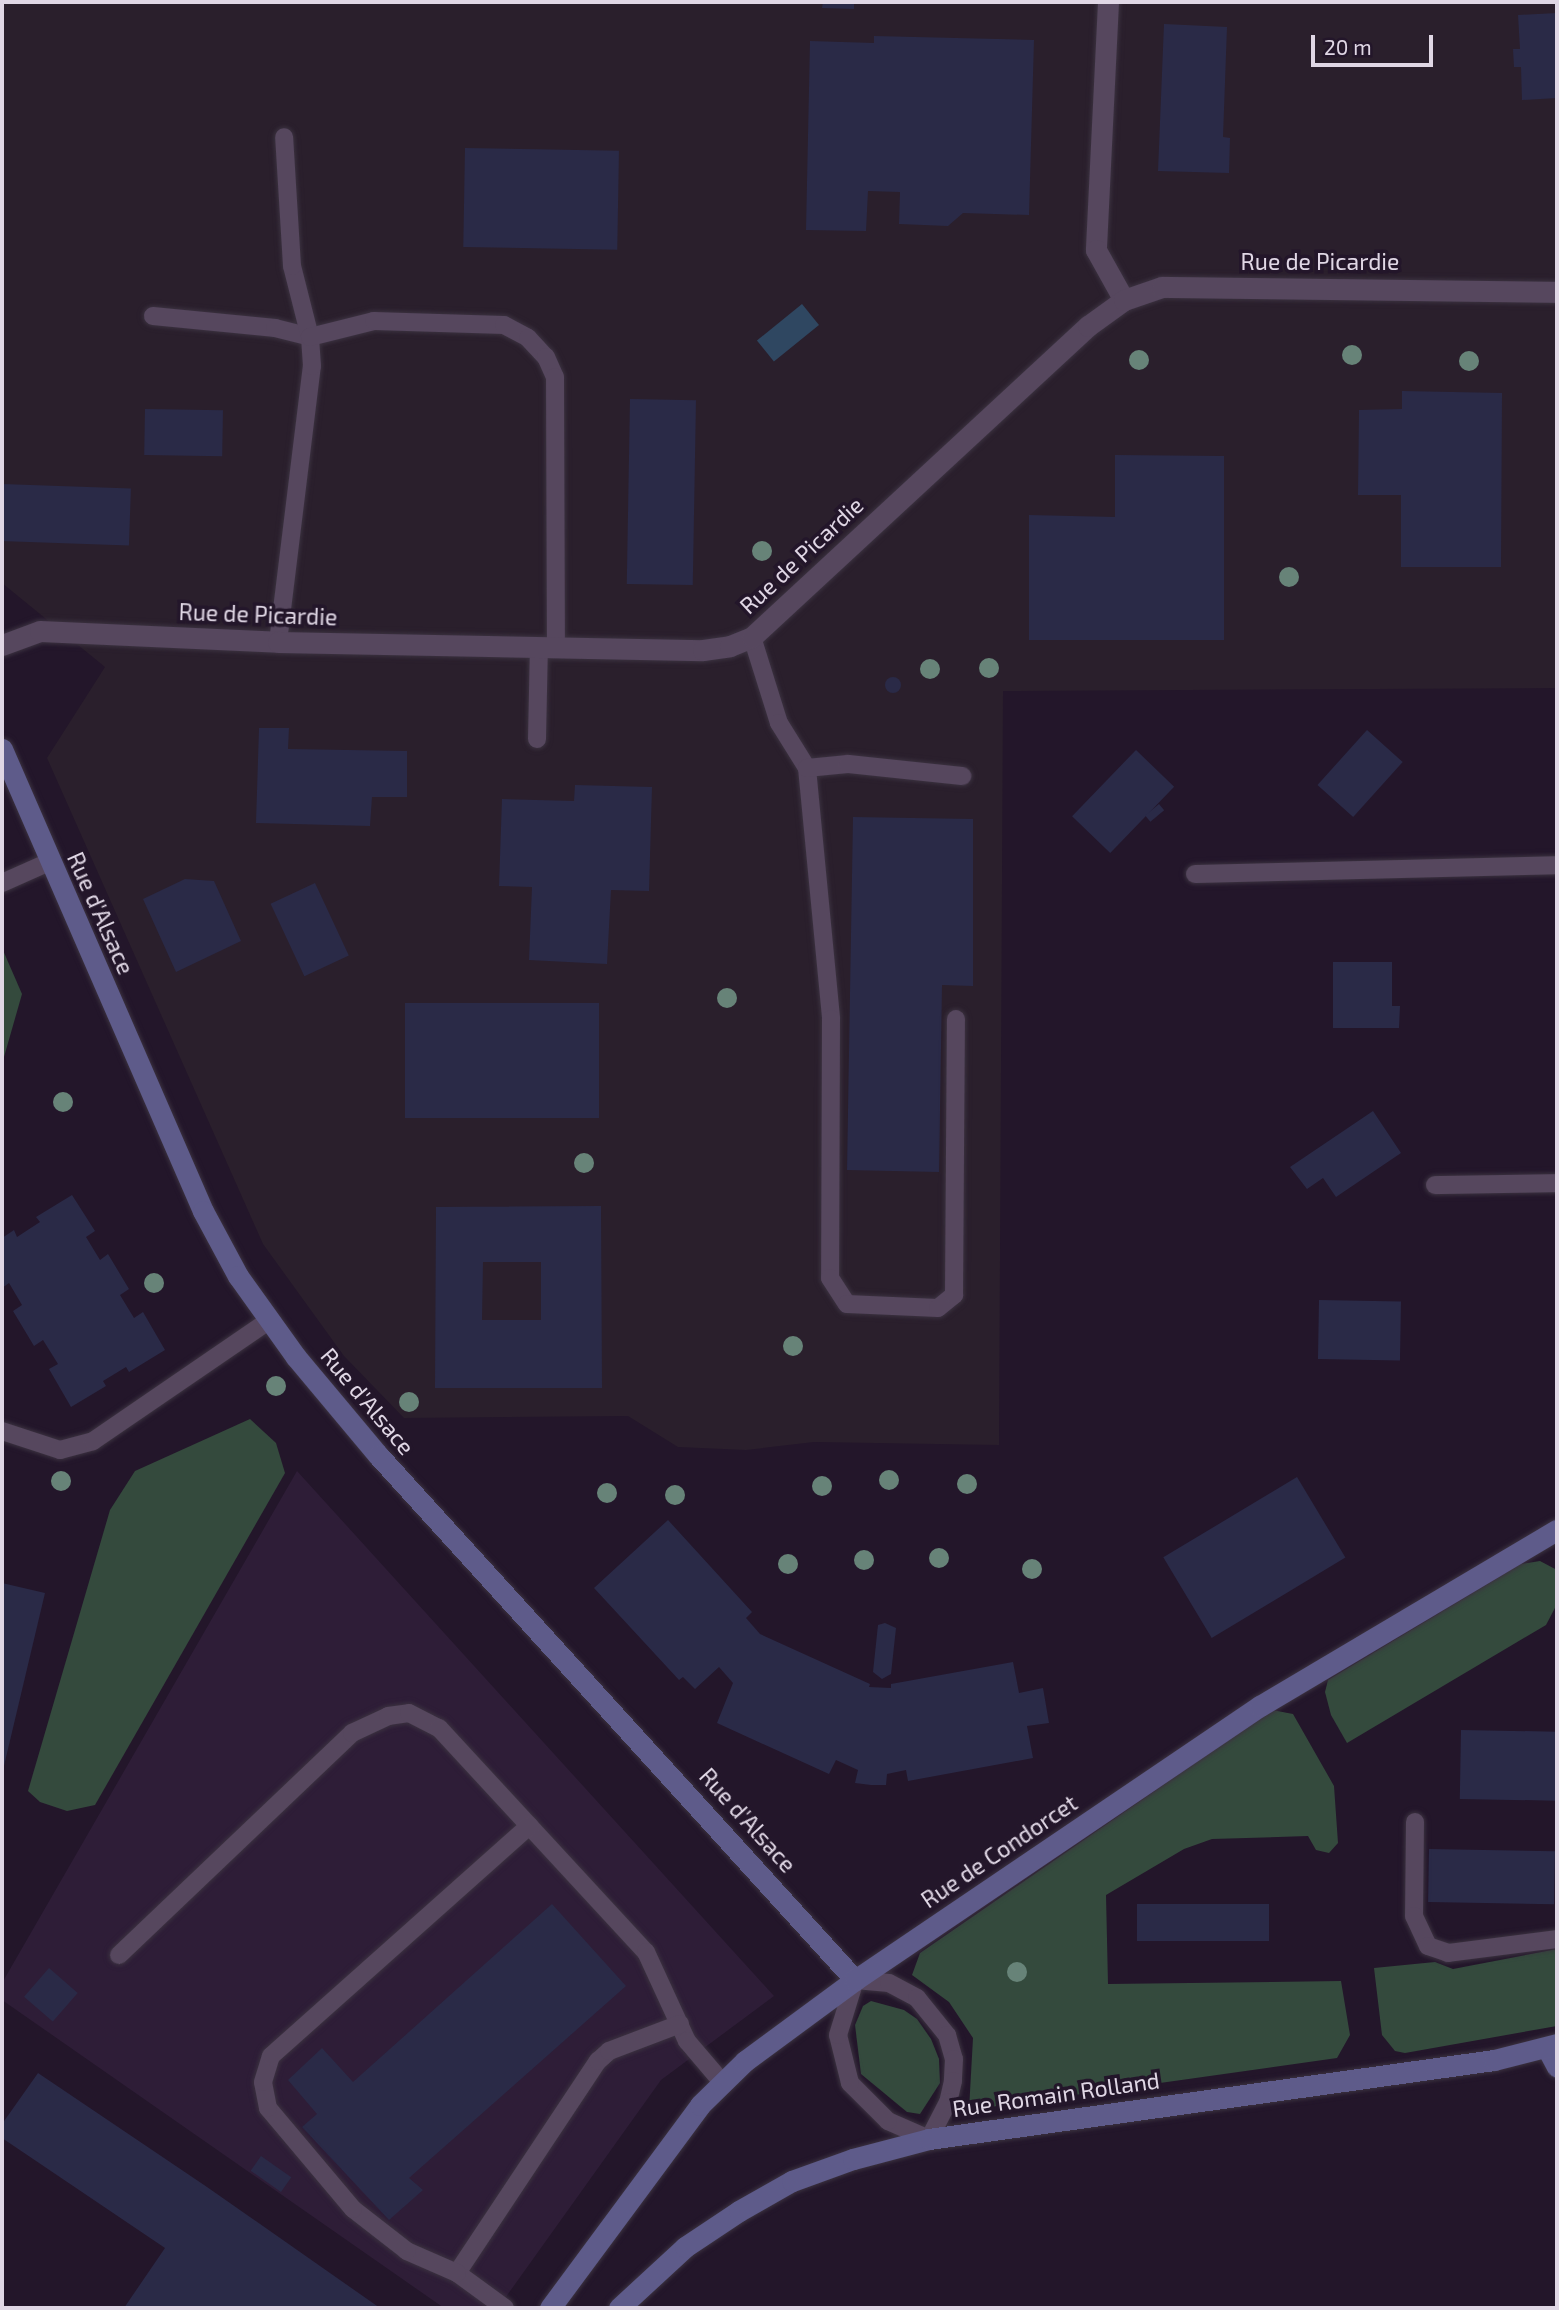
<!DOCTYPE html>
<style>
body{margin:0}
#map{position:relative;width:1559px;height:2310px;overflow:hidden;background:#23162a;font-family:"Exo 2",sans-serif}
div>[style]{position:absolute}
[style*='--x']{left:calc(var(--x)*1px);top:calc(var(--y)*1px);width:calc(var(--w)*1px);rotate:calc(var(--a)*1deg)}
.commercial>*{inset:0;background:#2a1f2c}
.built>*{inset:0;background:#2e1d37}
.green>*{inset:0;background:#344a3d}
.water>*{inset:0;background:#2f4761;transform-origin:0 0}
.building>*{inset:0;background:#2a2a47;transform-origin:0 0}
.round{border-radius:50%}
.roads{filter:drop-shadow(0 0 2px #3b3240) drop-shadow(0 0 2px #3b3240)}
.lane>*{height:18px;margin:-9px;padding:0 9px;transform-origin:9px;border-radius:9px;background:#56475e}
.street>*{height:21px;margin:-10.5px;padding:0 10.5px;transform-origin:10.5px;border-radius:10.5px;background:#56475e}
.secondary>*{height:21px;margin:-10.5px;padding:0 10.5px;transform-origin:10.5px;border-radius:10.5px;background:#5e5b8a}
.trees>*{width:20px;height:20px;margin:-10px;border-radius:50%;background:#678378}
span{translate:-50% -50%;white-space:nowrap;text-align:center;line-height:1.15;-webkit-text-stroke:7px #23162a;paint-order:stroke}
.street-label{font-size:23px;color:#e0d7e5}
.frame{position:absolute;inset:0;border:4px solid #e0d7e5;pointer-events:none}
.scale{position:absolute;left:1311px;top:35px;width:122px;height:32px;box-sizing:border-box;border:4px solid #e0d7e5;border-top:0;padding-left:9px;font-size:21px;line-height:24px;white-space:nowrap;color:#e0d7e5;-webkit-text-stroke:5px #23162a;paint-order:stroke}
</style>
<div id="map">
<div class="commercial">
<div style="clip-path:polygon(2px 2px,1557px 2px,1557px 688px,1003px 691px,999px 1445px,814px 1442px,746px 1450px,678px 1447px,628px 1416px,404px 1418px,344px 1356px,263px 1244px,47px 758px,105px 667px,2px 583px)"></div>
</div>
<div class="built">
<div style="clip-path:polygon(297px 1471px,774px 1996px,661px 2080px,498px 2308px,444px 2308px,2px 2000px,2px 1983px)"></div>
</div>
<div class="green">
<div style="clip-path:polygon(2px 948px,22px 994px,2px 1064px)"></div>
<div style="clip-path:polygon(250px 1419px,276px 1443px,285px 1473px,95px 1805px,67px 1811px,40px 1802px,28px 1791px,110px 1510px,135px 1471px)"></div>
<div style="clip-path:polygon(1540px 1561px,1557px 1570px,1557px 1604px,1546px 1625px,1347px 1743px,1331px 1715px,1325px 1692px,1328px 1680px,1521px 1564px)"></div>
<div style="clip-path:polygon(1272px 1710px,1293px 1714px,1334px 1786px,1338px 1843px,1329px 1853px,1316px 1850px,1308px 1836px,1212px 1839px,1184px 1849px,1106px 1895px,1108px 1984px,1341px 1981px,1350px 2035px,1337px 2058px,969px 2110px,973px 2038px,949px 2002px,912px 1975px,920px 1953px)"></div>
<div style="clip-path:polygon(1557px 1949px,1557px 2026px,1405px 2053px,1395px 2051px,1382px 2035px,1374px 1968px,1435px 1962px,1453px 1969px)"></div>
<div style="clip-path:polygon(871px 2001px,904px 2010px,917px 2019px,931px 2039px,939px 2059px,940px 2083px,920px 2114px,907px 2112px,861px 2074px,855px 2025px,863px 2006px)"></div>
</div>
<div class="water">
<div style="left:802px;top:304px;width:27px;height:58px;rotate:51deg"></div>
</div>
<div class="building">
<div style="clip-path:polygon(823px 2px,854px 2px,854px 9px,822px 8px)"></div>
<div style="clip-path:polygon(1557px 13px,1557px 98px,1522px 100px,1521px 67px,1514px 67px,1513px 49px,1520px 49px,1518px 15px)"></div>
<div style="clip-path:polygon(1164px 24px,1227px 27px,1223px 137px,1230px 138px,1229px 173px,1158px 171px)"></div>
<div style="clip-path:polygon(874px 36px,1034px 40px,1029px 215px,963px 213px,948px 226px,899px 224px,900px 192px,868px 191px,866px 231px,806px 230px,810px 41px,874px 43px)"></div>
<div style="left:465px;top:148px;width:154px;height:99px;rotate:1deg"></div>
<div style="clip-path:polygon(1402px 391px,1502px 393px,1501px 567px,1401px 567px,1401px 495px,1358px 495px,1359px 410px,1402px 409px)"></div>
<div style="left:630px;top:399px;width:66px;height:185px;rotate:1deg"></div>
<div style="left:145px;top:409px;width:78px;height:46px;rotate:1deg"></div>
<div style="clip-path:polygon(1115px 455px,1224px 456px,1224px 640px,1029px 640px,1029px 515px,1115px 517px)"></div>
<div style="left:2px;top:484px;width:129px;height:57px;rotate:2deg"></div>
<div class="round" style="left:885px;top:677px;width:16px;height:16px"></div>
<div style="clip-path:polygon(259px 728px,289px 728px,288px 749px,407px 751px,407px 797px,372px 797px,370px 826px,256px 823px)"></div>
<div style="left:1367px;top:730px;width:48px;height:74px;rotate:42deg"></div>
<div style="left:1136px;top:750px;width:53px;height:92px;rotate:44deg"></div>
<div style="clip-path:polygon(575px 785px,652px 787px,649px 891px,611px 890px,607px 964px,529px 960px,532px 887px,499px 886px,502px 799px,574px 801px)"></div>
<div style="left:1159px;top:804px;width:8px;height:18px;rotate:50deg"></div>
<div style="clip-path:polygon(853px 817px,973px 819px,973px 986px,942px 985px,939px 1172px,847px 1170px)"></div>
<div style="clip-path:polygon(185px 879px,214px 881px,241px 941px,176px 972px,143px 899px)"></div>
<div style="left:315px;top:883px;width:80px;height:49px;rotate:65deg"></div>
<div style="clip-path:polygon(1333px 962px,1392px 962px,1392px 1006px,1400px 1006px,1399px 1028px,1333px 1028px)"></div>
<div style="left:405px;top:1003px;width:194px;height:115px"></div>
<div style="clip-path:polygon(1373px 1111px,1401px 1153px,1336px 1197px,1323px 1178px,1307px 1189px,1290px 1167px)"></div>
<div style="clip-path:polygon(72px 1195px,95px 1231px,86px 1237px,100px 1260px,108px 1254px,129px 1289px,120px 1295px,134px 1318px,143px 1312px,165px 1350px,129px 1372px,126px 1367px,103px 1381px,106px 1386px,71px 1407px,49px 1369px,58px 1364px,43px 1340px,34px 1346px,13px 1311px,22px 1305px,9px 1283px,2px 1288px,2px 1238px,14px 1230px,17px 1237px,40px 1222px,36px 1217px)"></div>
<div style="clip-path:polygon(evenodd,601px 1206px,602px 1388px,435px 1388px,436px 1207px,601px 1206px,483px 1262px,541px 1262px,541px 1320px,482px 1320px,483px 1262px)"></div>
<div style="left:1319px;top:1300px;width:82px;height:59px;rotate:1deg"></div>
<div style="left:1297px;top:1477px;width:94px;height:156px;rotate:59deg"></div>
<div style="clip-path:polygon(668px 1520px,752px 1612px,746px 1618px,760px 1634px,870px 1684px,869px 1687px,891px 1688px,891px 1684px,1013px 1662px,1019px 1693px,1043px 1688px,1049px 1723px,1027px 1726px,1033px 1758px,908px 1781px,906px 1770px,887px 1774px,886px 1785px,871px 1785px,855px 1783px,858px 1770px,836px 1760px,829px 1774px,717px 1723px,733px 1683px,719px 1667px,695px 1689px,683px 1677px,679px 1680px,594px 1588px)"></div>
<div style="clip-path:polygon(2px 1583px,45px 1593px,3px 1770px,2px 1770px)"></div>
<div style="clip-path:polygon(885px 1623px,896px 1628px,891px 1674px,882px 1679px,873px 1672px,878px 1625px)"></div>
<div style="left:1461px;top:1730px;width:96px;height:69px;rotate:1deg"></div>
<div style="left:1429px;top:1849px;width:126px;height:53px;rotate:1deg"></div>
<div style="clip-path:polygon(552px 1904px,626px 1986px,409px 2178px,423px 2190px,389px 2220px,302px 2127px,317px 2114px,288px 2080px,322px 2048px,353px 2082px)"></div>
<div style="left:1137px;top:1904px;width:132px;height:37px"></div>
<div style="left:49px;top:1968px;width:38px;height:38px;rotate:41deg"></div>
<div style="clip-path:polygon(38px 2073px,207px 2187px,380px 2308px,124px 2308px,165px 2248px,2px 2138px,2px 2124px)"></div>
<div style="left:261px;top:2156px;width:37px;height:18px;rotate:35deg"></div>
</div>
<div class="roads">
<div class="lane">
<div style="--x:153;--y:316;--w:123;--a:5.6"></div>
<div style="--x:275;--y:328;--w:36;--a:14"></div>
<div style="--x:310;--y:337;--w:73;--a:-104.2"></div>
<div style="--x:292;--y:266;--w:129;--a:-93.5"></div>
<div style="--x:752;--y:637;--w:90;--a:72.6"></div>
<div style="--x:779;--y:723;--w:53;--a:58.1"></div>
<div style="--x:807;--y:768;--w:252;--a:84.5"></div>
<div style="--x:831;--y:1019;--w:259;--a:90.2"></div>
<div style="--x:830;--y:1278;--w:31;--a:57"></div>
<div style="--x:847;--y:1304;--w:91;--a:2.5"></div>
<div style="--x:938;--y:1308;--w:21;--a:-39"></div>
<div style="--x:954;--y:1295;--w:276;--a:-89.6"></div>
<div style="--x:278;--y:642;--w:278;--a:-83"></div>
<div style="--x:312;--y:366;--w:29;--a:-94"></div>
<div style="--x:310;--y:337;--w:66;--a:-14"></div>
<div style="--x:374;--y:321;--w:130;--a:1.8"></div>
<div style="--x:504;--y:325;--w:27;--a:28"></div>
<div style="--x:528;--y:338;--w:26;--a:47"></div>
<div style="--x:546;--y:357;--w:22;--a:66"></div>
<div style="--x:555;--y:377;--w:270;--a:89.8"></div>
<div style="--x:537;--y:739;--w:92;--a:-88.8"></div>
<div style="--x:807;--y:768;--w:41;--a:-5.6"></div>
<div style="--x:848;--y:764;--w:115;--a:6"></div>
<div style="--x:1195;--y:874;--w:362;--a:-1.4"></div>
<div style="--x:2;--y:883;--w:51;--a:-24.1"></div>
<div style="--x:1435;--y:1185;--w:122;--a:-0.9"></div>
<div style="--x:2;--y:1431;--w:61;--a:18.1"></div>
<div style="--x:60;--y:1450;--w:34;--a:-15"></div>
<div style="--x:93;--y:1441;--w:214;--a:-34.4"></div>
<div style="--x:1415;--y:1822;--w:94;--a:90.6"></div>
<div style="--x:1414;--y:1916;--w:33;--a:65"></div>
<div style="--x:1428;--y:1946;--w:21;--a:19"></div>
<div style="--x:1448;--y:1953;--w:110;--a:-7.3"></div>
<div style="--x:119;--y:1955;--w:322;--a:-43.6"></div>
<div style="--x:352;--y:1733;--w:40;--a:-25"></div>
<div style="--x:388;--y:1716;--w:21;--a:-8"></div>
<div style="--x:409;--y:1713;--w:34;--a:27"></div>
<div style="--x:439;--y:1728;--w:305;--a:47.3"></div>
<div style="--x:646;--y:1952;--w:98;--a:65.3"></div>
<div style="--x:687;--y:2041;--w:52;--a:49.6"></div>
<div style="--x:855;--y:1980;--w:34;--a:5"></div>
<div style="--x:889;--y:1983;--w:32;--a:28"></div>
<div style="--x:917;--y:1998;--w:48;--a:51"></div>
<div style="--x:947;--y:2035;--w:25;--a:74"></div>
<div style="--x:954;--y:2059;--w:22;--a:93"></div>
<div style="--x:953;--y:2081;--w:22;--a:103"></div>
<div style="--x:948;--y:2102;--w:42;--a:117.2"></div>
<div style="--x:929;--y:2139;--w:45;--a:-156.3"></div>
<div style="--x:888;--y:2121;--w:54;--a:-135"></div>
<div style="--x:850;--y:2083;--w:49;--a:-104"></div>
<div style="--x:838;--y:2035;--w:58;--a:-72.8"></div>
<div style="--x:457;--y:2273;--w:255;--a:-56.4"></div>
<div style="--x:598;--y:2061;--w:15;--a:-42"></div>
<div style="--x:609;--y:2051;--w:76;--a:-20.8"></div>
<div style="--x:505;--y:2308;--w:59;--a:-143.9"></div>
<div style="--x:457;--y:2273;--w:55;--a:-156.3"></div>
<div style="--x:407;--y:2251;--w:68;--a:-142.1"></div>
<div style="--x:353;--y:2209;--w:132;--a:-130.1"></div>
<div style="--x:268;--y:2108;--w:26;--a:-101"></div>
<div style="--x:263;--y:2082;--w:27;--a:-73"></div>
<div style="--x:271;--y:2056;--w:346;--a:-41.7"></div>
</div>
<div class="street">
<div style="--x:1108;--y:2;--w:248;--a:92.8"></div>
<div style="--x:1096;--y:250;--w:57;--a:60.8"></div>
<div style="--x:2;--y:645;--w:40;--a:-20.2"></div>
<div style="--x:40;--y:631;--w:238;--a:2.6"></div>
<div style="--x:278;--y:642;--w:425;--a:1.1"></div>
<div style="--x:703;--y:650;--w:27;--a:-8"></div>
<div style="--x:730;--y:646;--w:24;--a:-22"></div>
<div style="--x:752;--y:637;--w:458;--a:-42.8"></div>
<div style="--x:1088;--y:326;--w:44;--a:-35.8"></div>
<div style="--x:1124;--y:300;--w:40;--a:-18.9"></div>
<div style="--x:1162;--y:287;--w:395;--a:0.7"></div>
</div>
<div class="secondary">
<div style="--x:2;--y:749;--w:504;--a:66.49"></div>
<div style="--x:203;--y:1211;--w:74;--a:61.7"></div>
<div style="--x:238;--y:1276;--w:100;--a:54.4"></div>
<div style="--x:296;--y:1357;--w:128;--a:50.1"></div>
<div style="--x:378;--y:1455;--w:709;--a:47.74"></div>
<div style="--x:1547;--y:2048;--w:21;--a:62"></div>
<div style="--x:550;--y:2308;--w:252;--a:-53.5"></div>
<div style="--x:700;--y:2105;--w:63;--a:-44.4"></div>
<div style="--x:745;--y:2061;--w:137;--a:-36.4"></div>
<div style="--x:855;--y:1980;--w:489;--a:-34.1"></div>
<div style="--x:1260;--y:1706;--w:345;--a:-30.7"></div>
<div style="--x:619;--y:2308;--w:90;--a:-42.7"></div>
<div style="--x:685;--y:2247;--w:65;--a:-33.7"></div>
<div style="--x:739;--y:2211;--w:61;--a:-29.5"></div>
<div style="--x:792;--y:2181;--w:65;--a:-19.8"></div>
<div style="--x:853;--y:2159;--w:79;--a:-14.7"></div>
<div style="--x:929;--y:2139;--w:570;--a:-7.96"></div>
<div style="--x:1494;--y:2060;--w:65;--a:-14.3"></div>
</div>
</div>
<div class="trees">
<div style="left:1352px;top:355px"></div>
<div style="left:1139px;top:360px"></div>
<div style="left:1469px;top:361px"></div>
<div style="left:762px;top:551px"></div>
<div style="left:1289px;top:577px"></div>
<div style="left:989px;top:668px"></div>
<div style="left:930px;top:669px"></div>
<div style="left:727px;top:998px"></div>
<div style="left:63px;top:1102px"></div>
<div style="left:584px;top:1163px"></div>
<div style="left:154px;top:1283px"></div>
<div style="left:793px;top:1346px"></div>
<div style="left:276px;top:1386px"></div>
<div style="left:409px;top:1402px"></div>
<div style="left:889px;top:1480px"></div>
<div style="left:61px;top:1481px"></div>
<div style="left:967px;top:1484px"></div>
<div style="left:822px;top:1486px"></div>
<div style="left:607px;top:1493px"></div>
<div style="left:675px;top:1495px"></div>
<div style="left:939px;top:1558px"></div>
<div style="left:864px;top:1560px"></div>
<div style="left:788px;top:1564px"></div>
<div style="left:1032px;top:1569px"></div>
<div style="left:1017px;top:1972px"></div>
</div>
<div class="street-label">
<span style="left:1320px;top:261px">Rue de Picardie</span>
<span style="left:801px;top:555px;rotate:-43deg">Rue de Picardie</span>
<span style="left:258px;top:614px;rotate:2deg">Rue de Picardie</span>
<span style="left:101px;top:913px;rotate:66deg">Rue d'Alsace</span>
<span style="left:368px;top:1401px;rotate:50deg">Rue d'Alsace</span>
<span style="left:748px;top:1820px;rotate:48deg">Rue d'Alsace</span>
<span style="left:999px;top:1851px;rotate:-34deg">Rue de Condorcet</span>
<span style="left:1056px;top:2094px;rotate:-8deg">Rue Romain Rolland</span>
</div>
<div class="frame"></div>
<div class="scale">20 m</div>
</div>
